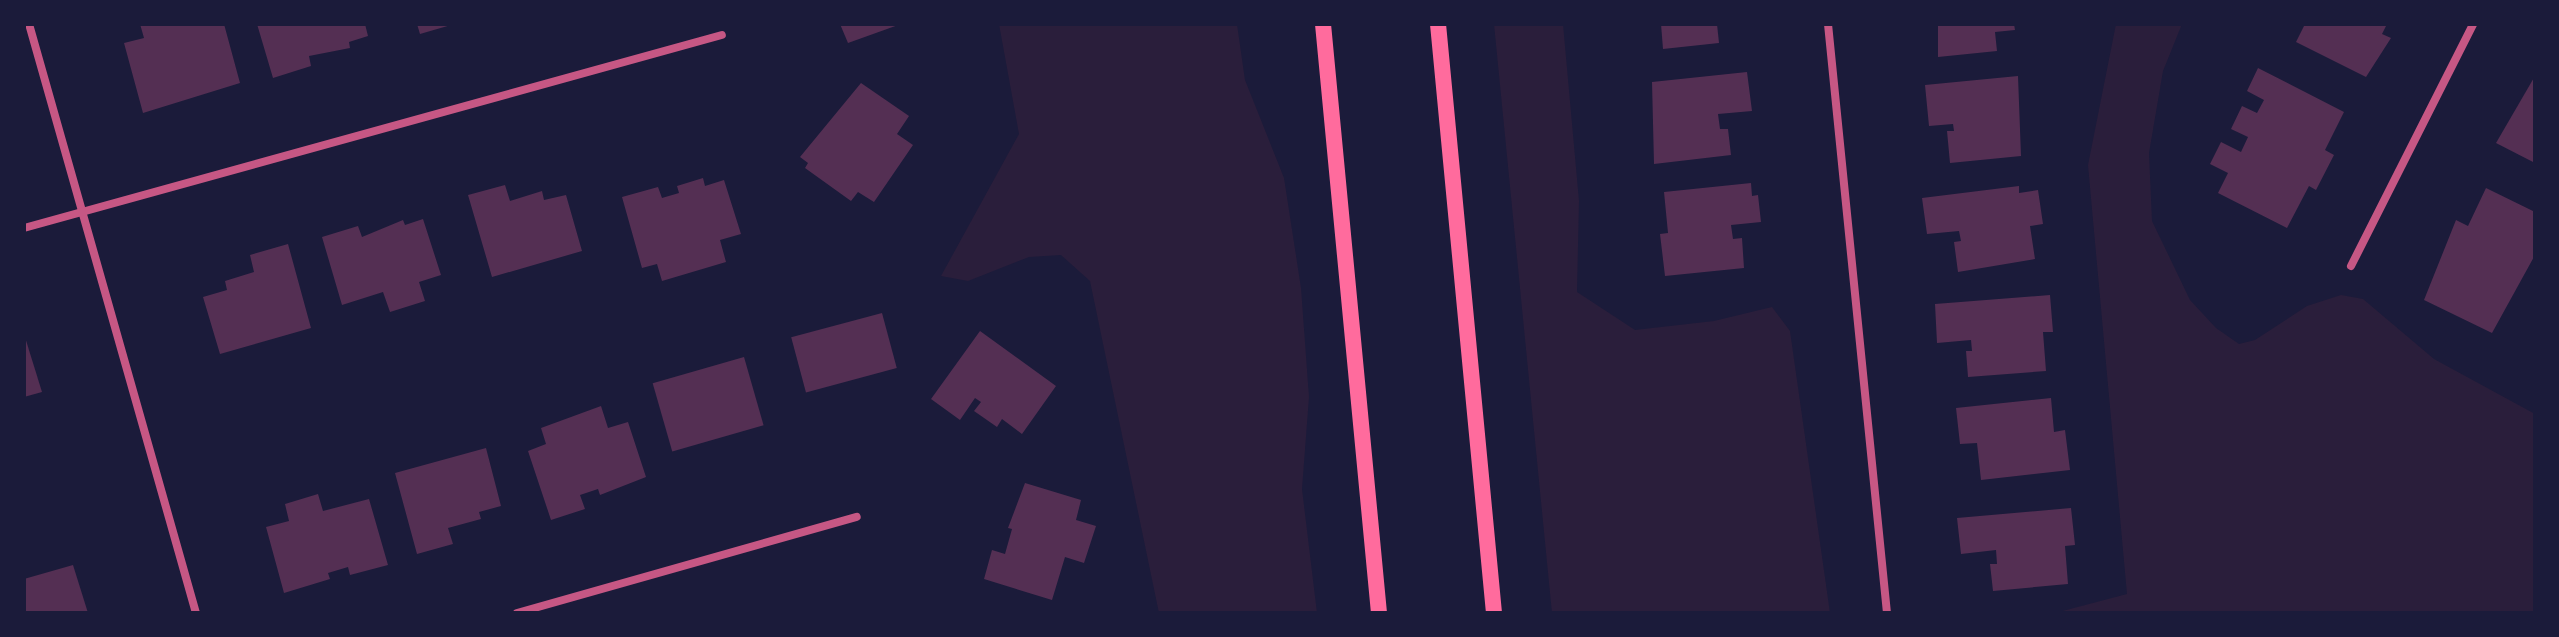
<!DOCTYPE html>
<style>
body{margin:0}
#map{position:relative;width:2559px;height:637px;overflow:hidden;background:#1b1b3a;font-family:Jost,sans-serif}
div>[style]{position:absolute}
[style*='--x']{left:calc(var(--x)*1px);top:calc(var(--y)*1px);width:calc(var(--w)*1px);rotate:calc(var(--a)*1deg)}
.green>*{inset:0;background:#2a1e3b}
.building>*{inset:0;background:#542f53;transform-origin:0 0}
.minor>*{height:8px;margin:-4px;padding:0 4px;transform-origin:4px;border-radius:4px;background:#c65784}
.secondary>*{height:16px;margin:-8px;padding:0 8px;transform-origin:8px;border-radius:8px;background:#ff6b9d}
span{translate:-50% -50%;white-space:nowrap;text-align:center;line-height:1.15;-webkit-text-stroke:8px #1b1b3a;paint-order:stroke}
.frame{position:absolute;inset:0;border:26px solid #1b1b3a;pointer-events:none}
</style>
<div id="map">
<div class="green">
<div style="clip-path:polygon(999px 24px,1237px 24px,1245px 80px,1284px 178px,1301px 288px,1309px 397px,1302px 489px,1317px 613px,1159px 613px,1090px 281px,1061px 255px,1029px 257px,968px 281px,941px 276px,1019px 134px)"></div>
<div style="clip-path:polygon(1494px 24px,1563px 24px,1579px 201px,1577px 292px,1635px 330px,1714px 321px,1772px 307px,1790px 331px,1830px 613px,1552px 613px)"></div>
<div style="clip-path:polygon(2116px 24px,2182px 24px,2163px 71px,2149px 153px,2152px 221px,2190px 300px,2216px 328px,2239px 344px,2255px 340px,2307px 306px,2341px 295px,2363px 299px,2434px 359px,2535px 414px,2535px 613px,2055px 613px,2127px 594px,2088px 165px)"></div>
</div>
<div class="building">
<div style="clip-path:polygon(140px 24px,224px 24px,240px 83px,143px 113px,124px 43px,144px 38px)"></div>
<div style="clip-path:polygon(257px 24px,365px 24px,368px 36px,349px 42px,350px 48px,309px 56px,311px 66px,273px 78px)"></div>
<div style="clip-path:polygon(417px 24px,451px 24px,451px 25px,420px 34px)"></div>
<div style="clip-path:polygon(840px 24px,901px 24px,848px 43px)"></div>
<div style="clip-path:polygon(1661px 24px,1717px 24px,1719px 43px,1663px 49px)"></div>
<div style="clip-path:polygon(1938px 24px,2014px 24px,2015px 30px,1995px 32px,1997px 51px,1938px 57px)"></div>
<div style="clip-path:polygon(2305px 24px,2387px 24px,2382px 34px,2391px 38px,2366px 77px,2296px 42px)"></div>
<div style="clip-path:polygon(2258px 68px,2344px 112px,2325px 150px,2334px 155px,2316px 190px,2309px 186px,2287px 228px,2218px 193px,2228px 173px,2210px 164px,2221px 142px,2241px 152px,2248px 137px,2231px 129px,2242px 106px,2257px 113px,2264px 100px,2247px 91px)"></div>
<div style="clip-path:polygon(1747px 72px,1752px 111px,1718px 114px,1720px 129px,1728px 129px,1731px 155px,1654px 164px,1652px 82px)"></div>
<div style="clip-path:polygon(2018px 76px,2021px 156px,1950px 163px,1947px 131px,1954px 131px,1953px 124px,1929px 126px,1925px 85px)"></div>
<div style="clip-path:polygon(2535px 76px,2535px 163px,2496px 143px)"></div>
<div style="clip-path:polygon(861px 83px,909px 116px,897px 134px,913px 145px,874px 202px,858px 192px,851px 201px,805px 168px,808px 163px,800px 157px)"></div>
<div style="clip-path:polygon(703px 178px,705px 186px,724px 180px,741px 234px,720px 240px,726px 262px,662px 281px,657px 264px,642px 268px,622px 197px,658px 187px,662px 198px,679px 193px,677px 186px)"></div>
<div style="clip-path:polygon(1751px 183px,1752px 196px,1758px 195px,1761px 222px,1731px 225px,1733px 239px,1742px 238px,1744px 268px,1665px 276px,1660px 234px,1668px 233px,1664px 192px)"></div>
<div style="clip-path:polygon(505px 185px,510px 201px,542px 191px,544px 200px,566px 195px,582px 251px,492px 277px,468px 195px)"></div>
<div style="clip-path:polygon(2019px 186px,2019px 193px,2038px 190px,2043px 224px,2030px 226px,2035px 259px,1958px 272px,1954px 242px,1961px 241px,1959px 231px,1927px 234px,1922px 198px)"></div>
<div style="clip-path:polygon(2486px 188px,2535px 212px,2535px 255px,2492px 333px,2424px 300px,2456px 220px,2468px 226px)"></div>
<div style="clip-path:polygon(423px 219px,441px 275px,419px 282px,425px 301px,390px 312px,383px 292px,342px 305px,322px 237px,358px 226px,362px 237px,403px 220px,405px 225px)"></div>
<div style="clip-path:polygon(288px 244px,311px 328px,220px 354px,203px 297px,227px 290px,225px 281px,254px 272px,250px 255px)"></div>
<div style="clip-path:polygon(2050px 295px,2053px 332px,2043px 332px,2046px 371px,1968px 377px,1966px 351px,1972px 351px,1971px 340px,1937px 343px,1935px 304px)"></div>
<div style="left:882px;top:313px;width:57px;height:94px;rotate:75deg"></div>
<div style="clip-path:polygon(980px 331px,1056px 386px,1022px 434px,1002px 419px,997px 427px,974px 411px,981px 402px,975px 398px,960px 420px,931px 399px)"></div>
<div style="clip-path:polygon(24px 334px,42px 392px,24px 397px)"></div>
<div style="left:744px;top:357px;width:71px;height:95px;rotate:74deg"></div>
<div style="clip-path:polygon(2051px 398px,2054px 432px,2065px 430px,2070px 470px,1981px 480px,1977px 443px,1960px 444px,1956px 408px)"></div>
<div style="clip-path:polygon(601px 406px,608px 428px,628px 422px,646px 477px,600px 495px,598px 489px,580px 495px,585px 509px,551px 520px,528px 451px,546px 444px,541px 428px)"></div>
<div style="clip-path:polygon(486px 448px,501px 506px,479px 512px,481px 519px,448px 528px,453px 544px,417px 554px,395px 473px)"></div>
<div style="clip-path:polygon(1025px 483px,1081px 500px,1076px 520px,1096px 526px,1084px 563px,1065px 557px,1052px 600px,984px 579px,992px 550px,1005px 554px,1012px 529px,1008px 528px)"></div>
<div style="clip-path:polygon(318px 494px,323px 511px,369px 499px,388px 565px,350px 575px,348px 567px,328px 573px,330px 579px,284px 593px,266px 527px,289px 521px,285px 504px)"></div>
<div style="clip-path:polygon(2071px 508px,2075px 545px,2065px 546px,2068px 584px,1993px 591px,1990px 564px,1997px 564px,1996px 550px,1961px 554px,1957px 518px)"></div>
<div style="clip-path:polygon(73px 565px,88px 613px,24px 613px,24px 579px)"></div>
</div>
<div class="minor">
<div style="--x:29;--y:24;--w:612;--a:74.17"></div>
<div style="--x:1828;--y:24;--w:592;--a:84.28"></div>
<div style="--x:24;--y:228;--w:724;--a:-15.46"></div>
<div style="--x:2351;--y:266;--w:271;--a:-63.2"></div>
<div style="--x:517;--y:613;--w:353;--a:-15.8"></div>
</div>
<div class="secondary">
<div style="--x:1323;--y:24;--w:592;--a:84.57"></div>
<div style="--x:1438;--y:24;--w:592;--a:84.57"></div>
</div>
<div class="frame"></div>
</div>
